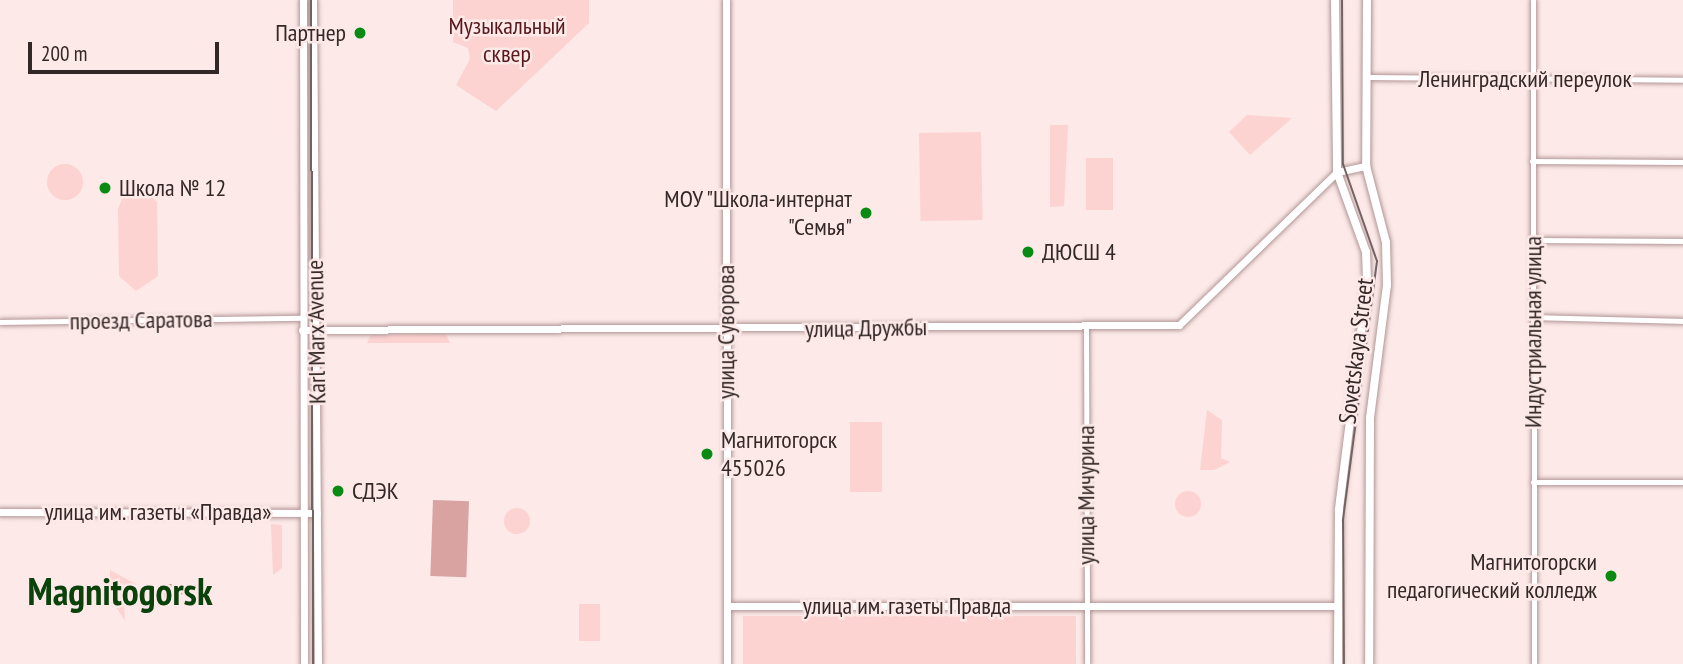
<!DOCTYPE html>
<meta charset="utf-8">
<style>
body{margin:0}
#map{position:relative;width:1683px;height:664px;overflow:hidden;background:#fce9e8;font-family:"PT Sans Narrow",sans-serif}
div>[style]{position:absolute}
[style*='--x']{left:calc(var(--x)*1px);top:calc(var(--y)*1px);width:calc(var(--w)*1px);rotate:calc(var(--a)*1deg)}
.green>*{inset:0;background:#fcd3d1;transform-origin:0 0}
.round{border-radius:50%}
.forest>*{inset:0;background:#d8a3a1;transform-origin:0 0}
.water>*{inset:0;background:#ca9593}
.roads{filter:drop-shadow(0 0 2px #b29695) drop-shadow(0 0 2px #b29695)}
.street>*{height:5px;margin:-2.5px;padding:0 2.5px;transform-origin:2.5px;border-radius:2.5px;background:#fff}
.secondary>*{height:7px;margin:-3.5px;padding:0 3.5px;transform-origin:3.5px;border-radius:3.5px;background:#fff}
.primary>*{height:8px;margin:-4px;padding:0 4px;transform-origin:4px;border-radius:4px;background:#fff}
.tram>*{height:2px;margin:-1px;padding:0 1px;transform-origin:1px;border-radius:1px;background:#716362}
.dots>*{width:19px;height:19px;translate:-50% -50%;box-sizing:border-box;border:4px solid #fce9e8;border-radius:50%}
span{translate:-50% -50%;white-space:nowrap;text-align:center;line-height:1.15;-webkit-text-stroke:5px #fce9e8;paint-order:stroke}
.park-label{font-size:24px;color:#58181c}
.poi-label{font-size:24px;color:#332827}
.right{translate:-100% -50%;text-align:right}
.left{translate:0 -50%;text-align:left}
.street-label{font-size:24px;color:#332827}
.town-label{font-size:38px;color:#0b420c;font-weight:700}
.scale{position:absolute;left:28px;top:42px;width:191px;height:32px;box-sizing:border-box;border:4px solid #332827;border-top:0;padding-left:9px;font-size:21px;line-height:24px;white-space:nowrap;color:#332827;-webkit-text-stroke:5px #fce9e8;paint-order:stroke}
</style>
<div id="map">
<div class="green">
<div style="clip-path:polygon(453px 0,589px 0,589px 23px,496px 111px,456px 85px,470px 59px,468px 48px,453px 42px)"></div>
<div style="clip-path:polygon(1247px 115px,1292px 118px,1250px 155px,1229px 132px)"></div>
<div style="clip-path:polygon(1050px 125px,1068px 125px,1064px 206px,1050px 207px)"></div>
<div style="left:981px;top:132px;width:88px;height:62px;rotate:89deg"></div>
<div style="left:1086px;top:158px;width:27px;height:52px"></div>
<div class="round" style="left:47px;top:164px;width:36px;height:36px"></div>
<div style="clip-path:polygon(142px 188px,157px 202px,158px 276px,136px 291px,119px 276px,118px 209px,124px 194px)"></div>
<div style="clip-path:polygon(446px 334px,450px 343px,367px 343px,371px 335px)"></div>
<div style="clip-path:polygon(1207px 410px,1222px 420px,1221px 458px,1230px 462px,1214px 470px,1200px 470px)"></div>
<div style="left:850px;top:422px;width:32px;height:70px"></div>
<div class="round" style="left:1175px;top:491px;width:26px;height:26px"></div>
<div class="round" style="left:504px;top:508px;width:26px;height:26px"></div>
<div style="clip-path:polygon(271px 524px,282px 525px,282px 568px,273px 575px)"></div>
<div style="clip-path:polygon(110px 570px,136px 584px,136px 597px,124px 604px,125px 621px,110px 598px)"></div>
<div style="left:579px;top:604px;width:21px;height:37px"></div>
<div style="left:743px;top:616px;width:333px;height:48px"></div>
</div>
<div class="forest">
<div style="left:433px;top:500px;width:36px;height:76px;rotate:2deg"></div>
</div>
<div class="water">
<div style="clip-path:polygon(164px 584px,209px 584px,209px 597px,193px 592px,164px 598px)"></div>
</div>
<div class="roads">
<div class="street">
<div style="--x:1533;--y:0;--w:664;--a:89.91"></div>
<div style="--x:1367;--y:77;--w:316;--a:0.5"></div>
<div style="--x:1532;--y:161;--w:151;--a:0.4"></div>
<div style="--x:1533;--y:240;--w:150;--a:0.4"></div>
<div style="--x:1532;--y:317;--w:151;--a:1.5"></div>
<div style="--x:0;--y:322;--w:302;--a:-0.8"></div>
<div style="--x:1086;--y:326;--w:338;--a:89.8"></div>
<div style="--x:1533;--y:482;--w:150;--a:0"></div>
</div>
<div class="secondary">
<div style="--x:303;--y:0;--w:664;--a:89.91"></div>
<div style="--x:313;--y:0;--w:664;--a:89.57"></div>
<div style="--x:726;--y:0;--w:664;--a:89.91"></div>
<div style="--x:302;--y:330;--w:877;--a:-0.33"></div>
<div style="--x:1179;--y:325;--w:220;--a:-44.1"></div>
<div style="--x:1337;--y:172;--w:30;--a:-12"></div>
<div style="--x:0;--y:512;--w:317;--a:0.2"></div>
<div style="--x:727;--y:606;--w:611;--a:0"></div>
</div>
<div class="primary">
<div style="--x:1335;--y:0;--w:172;--a:89.3"></div>
<div style="--x:1337;--y:172;--w:85;--a:70.1"></div>
<div style="--x:1366;--y:252;--w:32;--a:88"></div>
<div style="--x:1367;--y:284;--w:228;--a:97.1"></div>
<div style="--x:1339;--y:510;--w:154;--a:90.4"></div>
<div style="--x:1367;--y:0;--w:166;--a:90.3"></div>
<div style="--x:1366;--y:166;--w:79;--a:75.3"></div>
<div style="--x:1386;--y:242;--w:43;--a:88.7"></div>
<div style="--x:1387;--y:285;--w:134;--a:97.3"></div>
<div style="--x:1370;--y:418;--w:246;--a:90.2"></div>
</div>
</div>
<div class="tram">
<div style="--x:311;--y:0;--w:664;--a:89.83"></div>
<div style="--x:1342;--y:0;--w:164;--a:89.7"></div>
<div style="--x:1343;--y:164;--w:103;--a:70.7"></div>
<div style="--x:1377;--y:261;--w:262;--a:97.5"></div>
<div style="--x:1343;--y:521;--w:143;--a:89.6"></div>
</div>
<div class="dots">
<div style="left:360px;top:33px;background:#098a12"></div>
<div style="left:105px;top:188px;background:#098a12"></div>
<div style="left:866px;top:213px;background:#098a12"></div>
<div style="left:1028px;top:252px;background:#098a12"></div>
<div style="left:707px;top:454px;background:#098a12"></div>
<div style="left:338px;top:491px;background:#098a12"></div>
<div style="left:1611px;top:576px;background:#098a12"></div>
</div>
<div class="park-label">
<span style="left:507px;top:40px">Музыкальный<br>сквер</span>
</div>
<div class="poi-label">
<span class="right" style="left:346px;top:33px">Партнер</span>
<span class="left" style="left:119px;top:188px">Школа № 12</span>
<span class="right" style="left:852px;top:213px">МОУ "Школа-интернат<br>"Семья"</span>
<span class="left" style="left:1042px;top:252px">ДЮСШ 4</span>
<span class="left" style="left:721px;top:454px">Магнитогорск<br>455026</span>
<span class="left" style="left:352px;top:491px">СДЭК</span>
<span class="right" style="left:1597px;top:576px">Магнитогорски<br>педагогический колледж</span>
</div>
<div class="street-label">
<span style="left:1525px;top:79px">Ленинградский переулок</span>
<span style="left:141px;top:320px;rotate:-1deg">проезд Саратова</span>
<span style="left:866px;top:328px;rotate:-1deg">улица Дружбы</span>
<span style="left:316px;top:332px;rotate:-91deg">Karl Marx Avenue</span>
<span style="left:726px;top:332px;rotate:-90deg">улица Суворова</span>
<span style="left:1533px;top:332px;rotate:-90deg">Индустриальная улица</span>
<span style="left:1356px;top:351px;rotate:-83deg">Sovetskaya Street</span>
<span style="left:1086px;top:495px;rotate:-90deg">улица Мичурина</span>
<span style="left:158px;top:512px">улица им. газеты «Правда»</span>
<span style="left:907px;top:606px">улица им. газеты Правда</span>
</div>
<div class="town-label">
<span style="left:120px;top:591px">Magnitogorsk</span>
</div>
<div class="scale">200 m</div>
</div>
